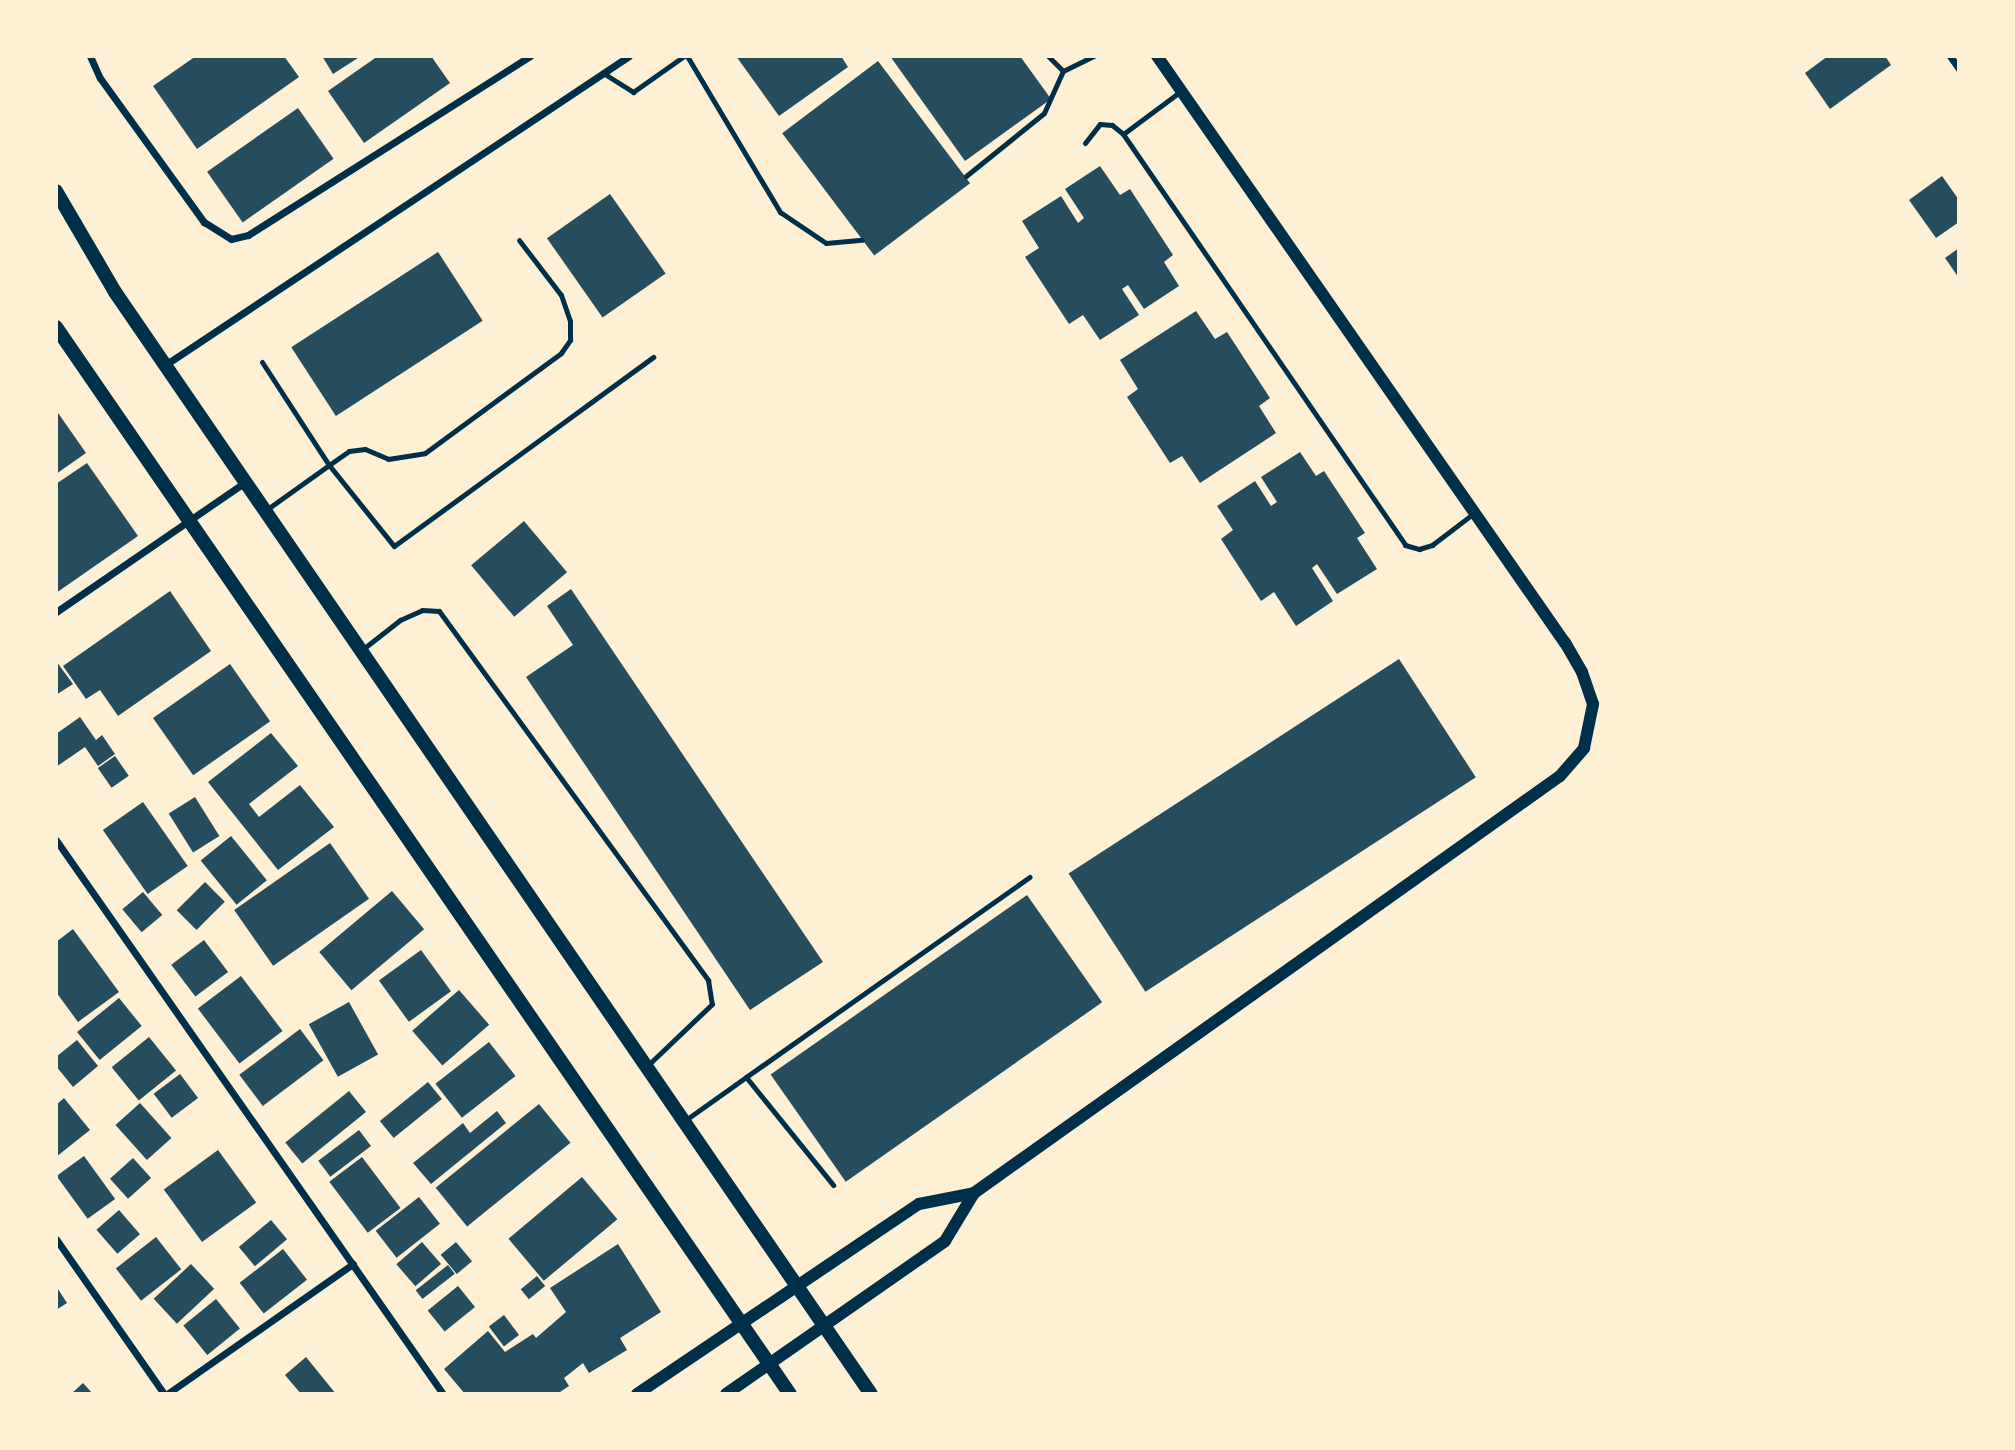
<!DOCTYPE html>
<style>
body{margin:0}
#map{position:relative;width:2015px;height:1450px;overflow:hidden;background:#fdf0d5;font-family:Georgia,serif}
div>[style]{position:absolute}
[style*='--x']{left:calc(var(--x)*1px);top:calc(var(--y)*1px);width:calc(var(--w)*1px);rotate:calc(var(--a)*1deg)}
.building>*{inset:0;background:#264d5e;transform-origin:0 0}
.service>*{height:5px;margin:-2.5px;padding:0 2.5px;transform-origin:2.5px;border-radius:2.5px;background:#003049}
.minor>*{height:7px;margin:-3.5px;padding:0 3.5px;transform-origin:3.5px;border-radius:3.5px;background:#003049}
.tertiary>*{height:12px;margin:-6px;padding:0 6px;transform-origin:6px;border-radius:6px;background:#003049}
.secondary>*{height:14px;margin:-7px;padding:0 7px;transform-origin:7px;border-radius:7px;background:#003049}
span{translate:-50% -50%;white-space:nowrap;text-align:center;line-height:1.15;-webkit-text-stroke:7px #fdf0d5;paint-order:stroke}
.frame{position:absolute;inset:0;border:58px solid #fdf0d5;pointer-events:none}
</style>
<div id="map">
<div class="building">
<div style="clip-path:polygon(196px 56px,284px 56px,299px 77px,197px 149px,153px 86px)"></div>
<div style="clip-path:polygon(322px 56px,361px 56px,333px 74px)"></div>
<div style="clip-path:polygon(378px 56px,431px 56px,450px 83px,364px 143px,328px 91px)"></div>
<div style="clip-path:polygon(736px 56px,841px 56px,848px 67px,779px 116px)"></div>
<div style="clip-path:polygon(890px 56px,1020px 56px,1051px 99px,965px 161px)"></div>
<div style="clip-path:polygon(1828px 56px,1885px 56px,1891px 65px,1830px 109px,1805px 73px)"></div>
<div style="left:878px;top:61px;width:153px;height:120px;rotate:53deg"></div>
<div style="left:298px;top:108px;width:62px;height:111px;rotate:55deg"></div>
<div style="clip-path:polygon(1100px 166px,1120px 195px,1130px 189px,1173px 255px,1164px 262px,1179px 286px,1144px 309px,1128px 285px,1122px 289px,1139px 315px,1100px 340px,1083px 315px,1069px 324px,1025px 257px,1039px 248px,1022px 221px,1061px 196px,1078px 223px,1084px 218px,1065px 189px)"></div>
<div style="clip-path:polygon(1942px 176px,1959px 200px,1959px 222px,1936px 238px,1909px 200px)"></div>
<div style="left:610px;top:194px;width:97px;height:77px;rotate:55deg"></div>
<div style="clip-path:polygon(1959px 248px,1959px 278px,1945px 258px)"></div>
<div style="left:438px;top:252px;width:82px;height:175px;rotate:57deg"></div>
<div style="clip-path:polygon(1196px 311px,1215px 339px,1227px 332px,1270px 398px,1259px 406px,1276px 433px,1200px 483px,1182px 456px,1170px 463px,1127px 397px,1138px 389px,1120px 360px)"></div>
<div style="clip-path:polygon(56px 410px,86px 453px,56px 474px)"></div>
<div style="clip-path:polygon(1300px 452px,1316px 476px,1324px 471px,1365px 533px,1357px 538px,1377px 569px,1337px 594px,1317px 564px,1312px 568px,1333px 601px,1296px 626px,1274px 592px,1261px 601px,1221px 539px,1233px 530px,1217px 506px,1255px 481px,1271px 506px,1277px 502px,1261px 477px)"></div>
<div style="clip-path:polygon(87px 463px,138px 536px,56px 593px,56px 484px)"></div>
<div style="left:524px;top:521px;width:67px;height:69px;rotate:50deg"></div>
<div style="clip-path:polygon(571px 589px,823px 962px,750px 1010px,526px 677px,573px 645px,547px 606px)"></div>
<div style="clip-path:polygon(170px 591px,211px 651px,118px 716px,100px 690px,86px 699px,63px 666px)"></div>
<div style="left:1399px;top:659px;width:141px;height:394px;rotate:57deg"></div>
<div style="clip-path:polygon(56px 661px,73px 684px,56px 695px)"></div>
<div style="left:230px;top:664px;width:70px;height:94px;rotate:55deg"></div>
<div style="clip-path:polygon(80px 717px,96px 740px,102px 735px,115px 754px,98px 766px,85px 747px,56px 767px,56px 734px)"></div>
<div style="clip-path:polygon(271px 733px,298px 766px,249px 804px,259px 817px,300px 785px,334px 827px,278px 870px,208px 782px)"></div>
<div style="left:115px;top:756px;width:24px;height:21px;rotate:55deg"></div>
<div style="left:195px;top:797px;width:46px;height:31px;rotate:58deg"></div>
<div style="left:143px;top:802px;width:78px;height:49px;rotate:55deg"></div>
<div style="left:231px;top:836px;width:57px;height:39px;rotate:51deg"></div>
<div style="left:330px;top:843px;width:68px;height:117px;rotate:55deg"></div>
<div style="left:205px;top:882px;width:28px;height:40px;rotate:45deg"></div>
<div style="left:392px;top:891px;width:50px;height:95px;rotate:50deg"></div>
<div style="left:143px;top:892px;width:30px;height:27px;rotate:50deg"></div>
<div style="left:1027px;top:895px;width:131px;height:313px;rotate:55deg"></div>
<div style="clip-path:polygon(73px 929px,119px 992px,78px 1022px,56px 992px,56px 942px)"></div>
<div style="left:204px;top:940px;width:40px;height:41px;rotate:53deg"></div>
<div style="left:421px;top:950px;width:51px;height:52px;rotate:54deg"></div>
<div style="left:241px;top:976px;width:69px;height:54px;rotate:53deg"></div>
<div style="left:459px;top:990px;width:46px;height:62px;rotate:49deg"></div>
<div style="left:119px;top:998px;width:36px;height:54px;rotate:51deg"></div>
<div style="left:349px;top:1002px;width:60px;height:46px;rotate:61deg"></div>
<div style="left:300px;top:1029px;width:39px;height:76px;rotate:53deg"></div>
<div style="left:149px;top:1037px;width:43px;height:48px;rotate:51deg"></div>
<div style="clip-path:polygon(77px 1040px,98px 1066px,73px 1087px,56px 1066px,56px 1057px)"></div>
<div style="left:489px;top:1042px;width:43px;height:68px;rotate:52deg"></div>
<div style="left:180px;top:1074px;width:30px;height:33px;rotate:53deg"></div>
<div style="left:428px;top:1082px;width:22px;height:62px;rotate:51deg"></div>
<div style="left:349px;top:1091px;width:27px;height:82px;rotate:51deg"></div>
<div style="clip-path:polygon(64px 1098px,90px 1130px,56px 1157px,56px 1105px)"></div>
<div style="left:140px;top:1103px;width:47px;height:33px;rotate:48deg"></div>
<div style="left:539px;top:1104px;width:50px;height:133px;rotate:51deg"></div>
<div style="clip-path:polygon(497px 1111px,506px 1123px,431px 1184px,413px 1163px,463px 1123px,470px 1133px)"></div>
<div style="left:359px;top:1130px;width:20px;height:51px;rotate:53deg"></div>
<div style="left:218px;top:1150px;width:65px;height:67px;rotate:54deg"></div>
<div style="left:84px;top:1156px;width:53px;height:34px;rotate:54deg"></div>
<div style="left:362px;top:1157px;width:64px;height:41px;rotate:53deg"></div>
<div style="left:133px;top:1158px;width:27px;height:31px;rotate:48deg"></div>
<div style="left:582px;top:1177px;width:55px;height:96px;rotate:50deg"></div>
<div style="left:419px;top:1197px;width:34px;height:55px;rotate:52deg"></div>
<div style="left:119px;top:1210px;width:32px;height:30px;rotate:49deg"></div>
<div style="left:271px;top:1220px;width:25px;height:42px;rotate:50deg"></div>
<div style="left:156px;top:1237px;width:41px;height:51px;rotate:52deg"></div>
<div style="left:422px;top:1242px;width:29px;height:34px;rotate:49deg"></div>
<div style="left:456px;top:1242px;width:25px;height:20px;rotate:50deg"></div>
<div style="clip-path:polygon(618px 1244px,661px 1312px,620px 1338px,627px 1350px,589px 1373px,583px 1363px,564px 1378px,569px 1386px,557px 1394px,465px 1394px,444px 1369px,488px 1331px,505px 1352px,533px 1334px,536px 1338px,566px 1312px,550px 1288px)"></div>
<div style="left:283px;top:1249px;width:39px;height:55px;rotate:52deg"></div>
<div style="left:191px;top:1264px;width:34px;height:51px;rotate:47deg"></div>
<div style="left:448px;top:1265px;width:11px;height:41px;rotate:52deg"></div>
<div style="left:537px;top:1276px;width:13px;height:21px;rotate:51deg"></div>
<div style="clip-path:polygon(56px 1286px,67px 1303px,56px 1310px)"></div>
<div style="left:458px;top:1286px;width:27px;height:39px;rotate:51deg"></div>
<div style="left:216px;top:1299px;width:38px;height:42px;rotate:51deg"></div>
<div style="left:504px;top:1315px;width:25px;height:19px;rotate:53deg"></div>
<div style="clip-path:polygon(306px 1357px,336px 1394px,301px 1394px,285px 1375px)"></div>
<div style="clip-path:polygon(83px 1383px,93px 1394px,71px 1394px)"></div>
</div>
<div class="service">
<div style="--x:687;--y:56;--w:182;--a:59.2"></div>
<div style="--x:780;--y:212;--w:55;--a:34"></div>
<div style="--x:826;--y:243;--w:36;--a:-5"></div>
<div style="--x:1048;--y:56;--w:21;--a:45"></div>
<div style="--x:1063;--y:71;--w:34;--a:-26"></div>
<div style="--x:603;--y:73;--w:36;--a:32"></div>
<div style="--x:633;--y:92;--w:62;--a:-35.2"></div>
<div style="--x:1181;--y:91;--w:72;--a:143.4"></div>
<div style="--x:1123;--y:134;--w:498;--a:55.5"></div>
<div style="--x:1405;--y:545;--w:15;--a:16"></div>
<div style="--x:1419;--y:549;--w:14;--a:-17"></div>
<div style="--x:1432;--y:545;--w:53;--a:-37.3"></div>
<div style="--x:1085;--y:143;--w:24;--a:-52"></div>
<div style="--x:1100;--y:124;--w:12;--a:5"></div>
<div style="--x:1112;--y:125;--w:14;--a:39"></div>
<div style="--x:966;--y:176;--w:100;--a:-38.9"></div>
<div style="--x:1044;--y:113;--w:46;--a:-65.7"></div>
<div style="--x:262;--y:362;--w:123;--a:57"></div>
<div style="--x:329;--y:465;--w:24;--a:-35"></div>
<div style="--x:349;--y:451;--w:16;--a:-7"></div>
<div style="--x:365;--y:449;--w:25;--a:23"></div>
<div style="--x:388;--y:459;--w:37;--a:-9"></div>
<div style="--x:425;--y:453;--w:169;--a:-36.3"></div>
<div style="--x:561;--y:353;--w:16;--a:-55"></div>
<div style="--x:570;--y:340;--w:19;--a:-90"></div>
<div style="--x:570;--y:321;--w:28;--a:-109"></div>
<div style="--x:561;--y:295;--w:69;--a:-127.4"></div>
<div style="--x:266;--y:510;--w:77;--a:-35.5"></div>
<div style="--x:329;--y:465;--w:104;--a:51.3"></div>
<div style="--x:394;--y:546;--w:321;--a:-36.1"></div>
<div style="--x:363;--y:649;--w:47;--a:-38.1"></div>
<div style="--x:400;--y:620;--w:24;--a:-24"></div>
<div style="--x:422;--y:610;--w:17;--a:3"></div>
<div style="--x:439;--y:611;--w:457;--a:53.9"></div>
<div style="--x:708;--y:980;--w:24;--a:81"></div>
<div style="--x:712;--y:1004;--w:88;--a:136.4"></div>
<div style="--x:746;--y:1077;--w:347;--a:-35.2"></div>
<div style="--x:687;--y:1119;--w:72;--a:-35.4"></div>
<div style="--x:746;--y:1077;--w:139;--a:51.1"></div>
</div>
<div class="minor">
<div style="--x:90;--y:56;--w:24;--a:66"></div>
<div style="--x:100;--y:78;--w:178;--a:54.2"></div>
<div style="--x:204;--y:222;--w:32;--a:32"></div>
<div style="--x:231;--y:239;--w:17;--a:-13"></div>
<div style="--x:248;--y:235;--w:334;--a:-32.4"></div>
<div style="--x:1950;--y:56;--w:16;--a:55"></div>
<div style="--x:165;--y:365;--w:557;--a:-33.66"></div>
<div style="--x:56;--y:612;--w:229;--a:-34.5"></div>
<div style="--x:56;--y:840;--w:676;--a:55.06"></div>
<div style="--x:56;--y:1239;--w:189;--a:55.1"></div>
<div style="--x:167;--y:1394;--w:227;--a:-35"></div>
</div>
<div class="tertiary">
<div style="--x:637;--y:1394;--w:340;--a:-34"></div>
<div style="--x:919;--y:1204;--w:56;--a:-11.3"></div>
<div style="--x:726;--y:1394;--w:267;--a:-34.9"></div>
<div style="--x:945;--y:1241;--w:56;--a:-58.9"></div>
<div style="--x:974;--y:1193;--w:719;--a:-35.44"></div>
<div style="--x:1560;--y:776;--w:37;--a:-49"></div>
<div style="--x:1584;--y:748;--w:45;--a:-78.4"></div>
<div style="--x:1593;--y:704;--w:34;--a:-109"></div>
<div style="--x:1582;--y:672;--w:34;--a:-120"></div>
<div style="--x:1565;--y:643;--w:715;--a:-124.8"></div>
</div>
<div class="secondary">
<div style="--x:56;--y:191;--w:117;--a:59.7"></div>
<div style="--x:115;--y:292;--w:1336;--a:55.55"></div>
<div style="--x:56;--y:327;--w:1295;--a:55.48"></div>
</div>
<div class="frame"></div>
</div>
